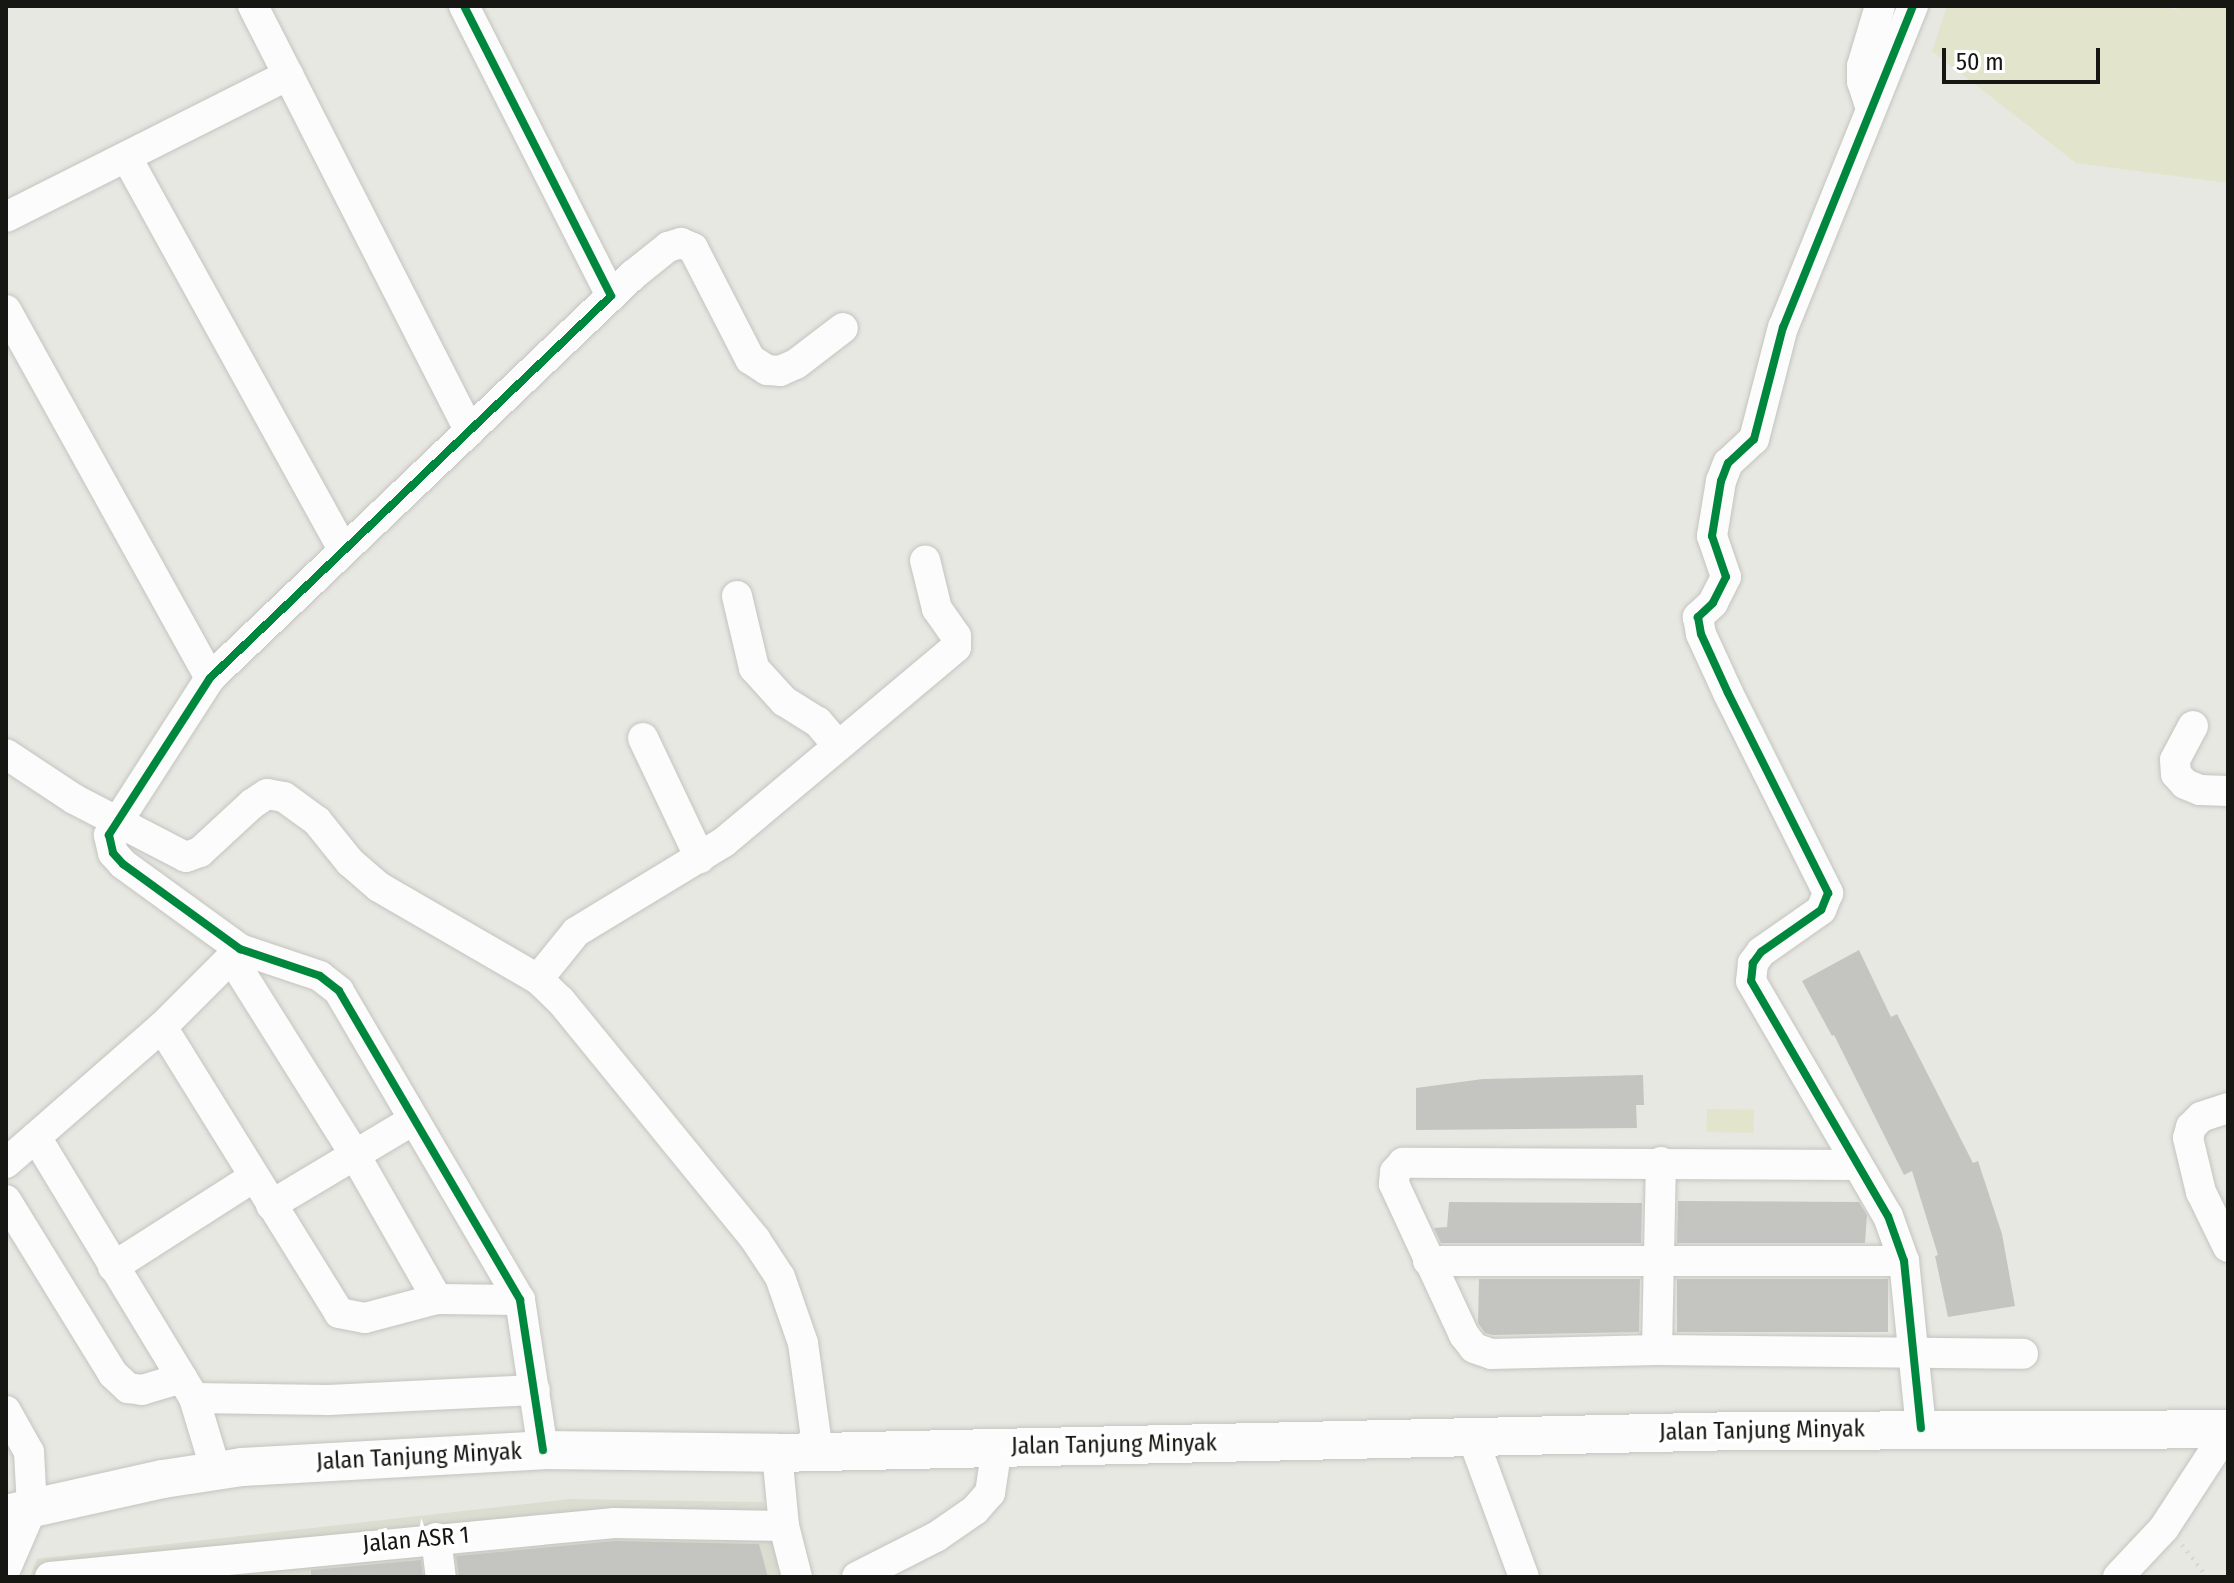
<!DOCTYPE html>
<style>
body{margin:0}
#map{position:relative;width:2234px;height:1583px;overflow:hidden;background:#e7e8e2;font-family:"Fira Sans Condensed",sans-serif}
div>[style]{position:absolute}
[style*='--x']{left:calc(var(--x)*1px);top:calc(var(--y)*1px);width:calc(var(--w)*1px);rotate:calc(var(--a)*1deg)}
.built>*{inset:0;background:#dcddd1}
.green>*{inset:0;background:#e2e4cc;transform-origin:0 0}
.building>*{inset:0;background:#c4c5c0;transform-origin:0 0}
.path>*{height:4px;margin-top:-2px;transform-origin:0;background:repeating-linear-gradient(90deg,#d5d5d4 0 2px,transparent 0 8px)}
.roads{filter:drop-shadow(0 0 2px #c4c4c0) drop-shadow(0 0 2px #c4c4c0)}
.minor>*{height:30px;margin:-15px;padding:0 15px;transform-origin:15px;border-radius:15px;background:#fbfcfb}
.major>*{height:38px;margin:-19px;padding:0 19px;transform-origin:19px;border-radius:19px;background:#fbfcfb}
.cycleway>*{height:8px;margin:-4px;padding:0 4px;transform-origin:4px;border-radius:4px;background:#00873e}
span{translate:-50% -50%;white-space:nowrap;text-align:center;line-height:1.15;-webkit-text-stroke:7px #fff;paint-order:stroke}
.street-label{font-size:24px;color:#161613}
.frame{position:absolute;inset:0;border:8px solid #161613;pointer-events:none}
.scale{position:absolute;left:1942px;top:48px;width:158px;height:36px;box-sizing:border-box;border:4px solid #161613;border-top:0;padding-left:10px;font-size:24px;line-height:28px;white-space:nowrap;color:#161613;-webkit-text-stroke:6px #fff;paint-order:stroke}
</style>
<div id="map">
<div class="built">
<div style="clip-path:polygon(570px 1499px,763px 1502px,786px 1577px,30px 1577px,37px 1559px)"></div>
</div>
<div class="green">
<div style="clip-path:polygon(1947px 6px,2158px 6px,2176px 10px,2180px 6px,2228px 6px,2228px 183px,2076px 163px,1932px 51px)"></div>
<div style="left:1707px;top:1109px;width:47px;height:23px;rotate:1deg"></div>
</div>
<div class="building">
<div style="clip-path:polygon(1859px 950px,1891px 1017px,1897px 1014px,1973px 1163px,1978px 1161px,2002px 1234px,2015px 1306px,1948px 1317px,1935px 1256px,1938px 1255px,1912px 1171px,1904px 1175px,1834px 1035px,1832px 1036px,1802px 981px)"></div>
<div style="clip-path:polygon(1643px 1075px,1644px 1105px,1636px 1105px,1637px 1128px,1416px 1130px,1416px 1088px,1483px 1079px)"></div>
<div style="clip-path:polygon(1678px 1201px,1859px 1202px,1867px 1215px,1865px 1243px,1677px 1243px)"></div>
<div style="clip-path:polygon(1449px 1202px,1642px 1203px,1641px 1243px,1441px 1243px,1434px 1228px,1447px 1227px)"></div>
<div style="clip-path:polygon(1479px 1279px,1640px 1279px,1639px 1332px,1493px 1335px,1485px 1333px,1478px 1323px)"></div>
<div style="left:1677px;top:1279px;width:211px;height:53px"></div>
<div style="clip-path:polygon(615px 1541px,759px 1544px,768px 1577px,459px 1577px,456px 1556px)"></div>
<div style="clip-path:polygon(421px 1560px,423px 1577px,311px 1577px,311px 1570px)"></div>
</div>
<div class="path">
<div style="--x:2182;--y:1545;--w:41;--a:52"></div>
</div>
<div class="roads">
<div class="minor">
<div style="--x:253;--y:6;--w:477;--a:63"></div>
<div style="--x:464;--y:6;--w:325;--a:63.1"></div>
<div style="--x:1913;--y:6;--w:346;--a:112"></div>
<div style="--x:1783;--y:327;--w:116;--a:104.5"></div>
<div style="--x:1754;--y:439;--w:35;--a:137"></div>
<div style="--x:1728;--y:463;--w:19;--a:111"></div>
<div style="--x:1721;--y:481;--w:56;--a:99.3"></div>
<div style="--x:1712;--y:536;--w:43;--a:71.1"></div>
<div style="--x:1726;--y:577;--w:29;--a:117"></div>
<div style="--x:1713;--y:603;--w:21;--a:137"></div>
<div style="--x:1698;--y:617;--w:17;--a:80"></div>
<div style="--x:1701;--y:634;--w:65;--a:65.4"></div>
<div style="--x:1728;--y:693;--w:224;--a:63.4"></div>
<div style="--x:1828;--y:893;--w:18;--a:112"></div>
<div style="--x:1821;--y:910;--w:73;--a:145"></div>
<div style="--x:1761;--y:952;--w:14;--a:126"></div>
<div style="--x:1753;--y:963;--w:18;--a:96"></div>
<div style="--x:1751;--y:981;--w:272;--a:59.8"></div>
<div style="--x:1888;--y:1216;--w:48;--a:70.4"></div>
<div style="--x:1904;--y:1261;--w:168;--a:84.2"></div>
<div style="--x:1871;--y:109;--w:28;--a:-108"></div>
<div style="--x:1862;--y:82;--w:16;--a:-90"></div>
<div style="--x:1862;--y:66;--w:63;--a:-73.3"></div>
<div style="--x:127;--y:158;--w:448;--a:61.1"></div>
<div style="--x:6;--y:217;--w:316;--a:-26.7"></div>
<div style="--x:6;--y:310;--w:421;--a:61"></div>
<div style="--x:737;--y:596;--w:74;--a:76.7"></div>
<div style="--x:754;--y:668;--w:45;--a:47.7"></div>
<div style="--x:784;--y:701;--w:40;--a:32"></div>
<div style="--x:818;--y:722;--w:31;--a:50"></div>
<div style="--x:2193;--y:726;--w:38;--a:118"></div>
<div style="--x:2175;--y:760;--w:14;--a:86"></div>
<div style="--x:2176;--y:774;--w:13;--a:48"></div>
<div style="--x:2185;--y:784;--w:16;--a:22"></div>
<div style="--x:2200;--y:790;--w:28;--a:2"></div>
<div style="--x:643;--y:738;--w:133;--a:64.6"></div>
<div style="--x:6;--y:754;--w:82;--a:33.5"></div>
<div style="--x:74;--y:799;--w:126;--a:27.4"></div>
<div style="--x:186;--y:857;--w:15;--a:-20"></div>
<div style="--x:200;--y:852;--w:71;--a:-42.7"></div>
<div style="--x:252;--y:804;--w:18;--a:-34"></div>
<div style="--x:267;--y:794;--w:17;--a:10"></div>
<div style="--x:284;--y:797;--w:41;--a:36"></div>
<div style="--x:317;--y:821;--w:53;--a:51.2"></div>
<div style="--x:350;--y:862;--w:38;--a:41"></div>
<div style="--x:379;--y:887;--w:184;--a:30.1"></div>
<div style="--x:538;--y:979;--w:32;--a:44"></div>
<div style="--x:561;--y:1001;--w:307;--a:50.8"></div>
<div style="--x:755;--y:1239;--w:45;--a:56.7"></div>
<div style="--x:780;--y:1277;--w:70;--a:70.8"></div>
<div style="--x:803;--y:1343;--w:110;--a:82.2"></div>
<div style="--x:231;--y:957;--w:234;--a:57.9"></div>
<div style="--x:355;--y:1155;--w:166;--a:60.3"></div>
<div style="--x:538;--y:979;--w:60;--a:-51"></div>
<div style="--x:576;--y:932;--w:173;--a:-31.3"></div>
<div style="--x:724;--y:842;--w:303;--a:-40"></div>
<div style="--x:956;--y:647;--w:11;--a:-90"></div>
<div style="--x:956;--y:636;--w:33;--a:-125"></div>
<div style="--x:937;--y:609;--w:50;--a:-103.8"></div>
<div style="--x:162;--y:1027;--w:336;--a:58.2"></div>
<div style="--x:339;--y:1313;--w:26;--a:11"></div>
<div style="--x:365;--y:1318;--w:74;--a:-14.8"></div>
<div style="--x:437;--y:1299;--w:83;--a:0.7"></div>
<div style="--x:2228;--y:1108;--w:28;--a:162"></div>
<div style="--x:2201;--y:1117;--w:14;--a:135"></div>
<div style="--x:2191;--y:1127;--w:11;--a:105"></div>
<div style="--x:2188;--y:1138;--w:56;--a:76.5"></div>
<div style="--x:2201;--y:1192;--w:61;--a:63.9"></div>
<div style="--x:36;--y:1137;--w:305;--a:58.8"></div>
<div style="--x:194;--y:1398;--w:76;--a:73.2"></div>
<div style="--x:6;--y:1163;--w:207;--a:-41.1"></div>
<div style="--x:162;--y:1027;--w:110;--a:-45"></div>
<div style="--x:1856;--y:1165;--w:453;--a:-179.7"></div>
<div style="--x:1403;--y:1163;--w:12;--a:132"></div>
<div style="--x:1395;--y:1172;--w:12;--a:95"></div>
<div style="--x:1394;--y:1184;--w:166;--a:65.1"></div>
<div style="--x:1464;--y:1335;--w:16;--a:52"></div>
<div style="--x:1474;--y:1348;--w:18;--a:19"></div>
<div style="--x:1491;--y:1354;--w:166;--a:-1.4"></div>
<div style="--x:1657;--y:1350;--w:366;--a:0.6"></div>
<div style="--x:6;--y:1200;--w:204;--a:58.4"></div>
<div style="--x:113;--y:1374;--w:21;--a:43"></div>
<div style="--x:128;--y:1388;--w:14;--a:8"></div>
<div style="--x:142;--y:1390;--w:42;--a:-16.7"></div>
<div style="--x:271;--y:1205;--w:165;--a:-30.9"></div>
<div style="--x:1428;--y:1261;--w:476;--a:0"></div>
<div style="--x:113;--y:1267;--w:167;--a:-32.6"></div>
<div style="--x:1657;--y:1350;--w:188;--a:-88.8"></div>
<div style="--x:194;--y:1398;--w:134;--a:0.9"></div>
<div style="--x:328;--y:1400;--w:207;--a:-2.8"></div>
<div style="--x:6;--y:1411;--w:47;--a:60.7"></div>
<div style="--x:29;--y:1452;--w:56;--a:86.9"></div>
<div style="--x:32;--y:1508;--w:65;--a:113.4"></div>
<div style="--x:1472;--y:1436;--w:150;--a:69.8"></div>
<div style="--x:543;--y:1450;--w:152;--a:-98.7"></div>
<div style="--x:520;--y:1300;--w:358;--a:-120.4"></div>
<div style="--x:339;--y:991;--w:24;--a:-142"></div>
<div style="--x:320;--y:976;--w:84;--a:-161.4"></div>
<div style="--x:240;--y:949;--w:145;--a:-144"></div>
<div style="--x:123;--y:864;--w:15;--a:-132"></div>
<div style="--x:113;--y:853;--w:18;--a:-103"></div>
<div style="--x:109;--y:835;--w:187;--a:-57.2"></div>
<div style="--x:210;--y:678;--w:584;--a:-43.61"></div>
<div style="--x:633;--y:275;--w:45;--a:-38.7"></div>
<div style="--x:668;--y:247;--w:14;--a:-17"></div>
<div style="--x:681;--y:243;--w:13;--a:23"></div>
<div style="--x:693;--y:248;--w:125;--a:62.8"></div>
<div style="--x:750;--y:359;--w:20;--a:33"></div>
<div style="--x:767;--y:370;--w:13;--a:4"></div>
<div style="--x:780;--y:371;--w:17;--a:-24"></div>
<div style="--x:796;--y:364;--w:59;--a:-37.5"></div>
<div style="--x:777;--y:1453;--w:73;--a:84.5"></div>
<div style="--x:784;--y:1526;--w:53;--a:75.7"></div>
<div style="--x:436;--y:1538;--w:39;--a:83"></div>
<div style="--x:50;--y:1577;--w:567;--a:-5.47"></div>
<div style="--x:614;--y:1523;--w:170;--a:1"></div>
<div style="--x:857;--y:1577;--w:89;--a:-26.9"></div>
<div style="--x:936;--y:1537;--w:47;--a:-34.7"></div>
<div style="--x:975;--y:1510;--w:23;--a:-49"></div>
<div style="--x:990;--y:1493;--w:47;--a:-81.3"></div>
<div style="--x:2118;--y:1577;--w:67;--a:-46.8"></div>
<div style="--x:2164;--y:1528;--w:117;--a:-56.9"></div>
</div>
<div class="major">
<div style="--x:6;--y:1514;--w:161;--a:-12.6"></div>
<div style="--x:163;--y:1479;--w:80;--a:-8.6"></div>
<div style="--x:242;--y:1467;--w:301;--a:-3.2"></div>
<div style="--x:543;--y:1450;--w:234;--a:0.7"></div>
<div style="--x:777;--y:1453;--w:961;--a:-1.31"></div>
<div style="--x:1738;--y:1431;--w:490;--a:-0.2"></div>
</div>
</div>
<div class="cycleway">
<div style="--x:464;--y:6;--w:325;--a:63.1"></div>
<div style="--x:611;--y:296;--w:554;--a:136.39"></div>
<div style="--x:210;--y:678;--w:187;--a:122.8"></div>
<div style="--x:109;--y:835;--w:18;--a:77"></div>
<div style="--x:113;--y:853;--w:15;--a:48"></div>
<div style="--x:123;--y:864;--w:145;--a:36"></div>
<div style="--x:240;--y:949;--w:84;--a:18.6"></div>
<div style="--x:320;--y:976;--w:24;--a:38"></div>
<div style="--x:339;--y:991;--w:358;--a:59.6"></div>
<div style="--x:520;--y:1300;--w:152;--a:81.3"></div>
<div style="--x:1913;--y:6;--w:346;--a:112"></div>
<div style="--x:1783;--y:327;--w:116;--a:104.5"></div>
<div style="--x:1754;--y:439;--w:35;--a:137"></div>
<div style="--x:1728;--y:463;--w:19;--a:111"></div>
<div style="--x:1721;--y:481;--w:56;--a:99.3"></div>
<div style="--x:1712;--y:536;--w:43;--a:71.1"></div>
<div style="--x:1726;--y:577;--w:29;--a:117"></div>
<div style="--x:1713;--y:603;--w:21;--a:137"></div>
<div style="--x:1698;--y:617;--w:17;--a:80"></div>
<div style="--x:1701;--y:634;--w:65;--a:65.4"></div>
<div style="--x:1728;--y:693;--w:224;--a:63.4"></div>
<div style="--x:1828;--y:893;--w:18;--a:112"></div>
<div style="--x:1821;--y:910;--w:73;--a:145"></div>
<div style="--x:1761;--y:952;--w:14;--a:126"></div>
<div style="--x:1753;--y:963;--w:18;--a:96"></div>
<div style="--x:1751;--y:981;--w:272;--a:59.8"></div>
<div style="--x:1888;--y:1216;--w:48;--a:70.4"></div>
<div style="--x:1904;--y:1261;--w:168;--a:84.2"></div>
</div>
<div class="street-label">
<span style="left:1762px;top:1431px;rotate:-1deg">Jalan Tanjung Minyak</span>
<span style="left:1114px;top:1445px;rotate:-1deg">Jalan Tanjung Minyak</span>
<span style="left:419px;top:1457px;rotate:-3deg">Jalan Tanjung Minyak</span>
<span style="left:416px;top:1540px;rotate:-5deg">Jalan ASR 1</span>
</div>
<div class="frame"></div>
<div class="scale">50 m</div>
</div>
